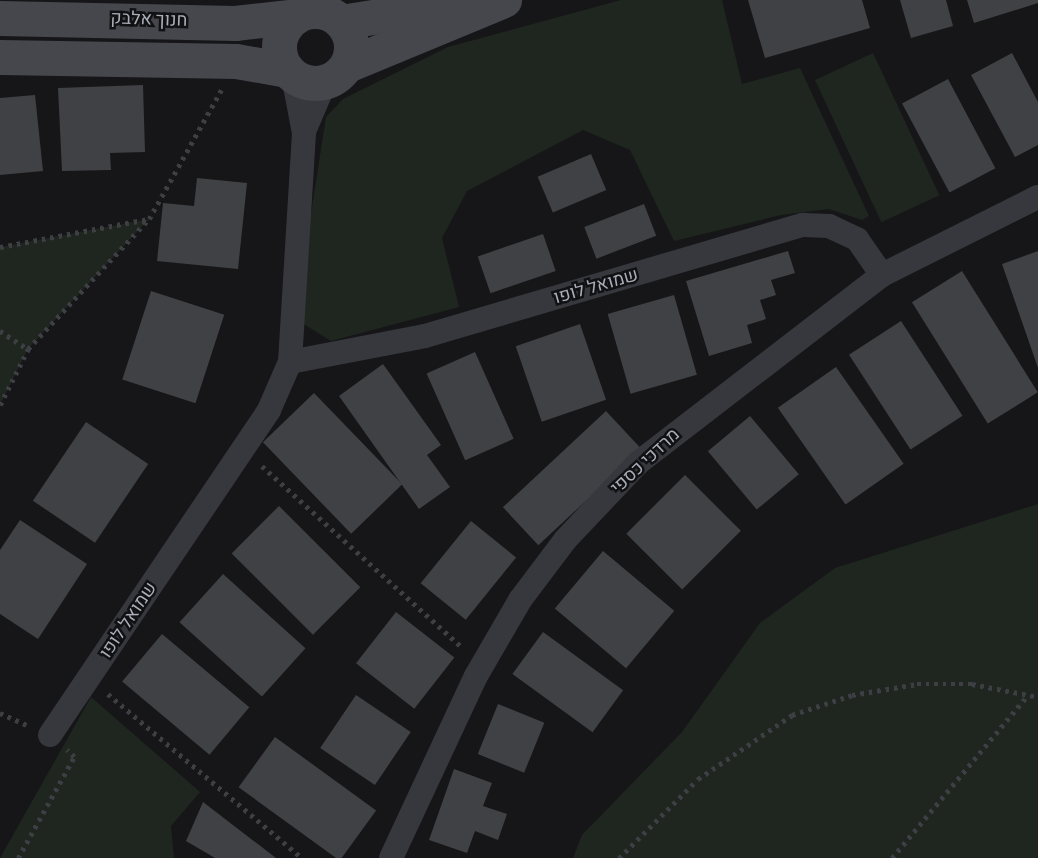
<!DOCTYPE html>
<meta charset="utf-8">
<style>
body{margin:0}
#map{position:relative;width:1038px;height:858px;overflow:hidden;background:#161618;font-family:"PT Sans Narrow",Heebo,sans-serif}
div>[style]{position:absolute}
[style*='--x']{left:calc(var(--x)*1px);top:calc(var(--y)*1px);width:calc(var(--w)*1px);rotate:calc(var(--a)*1deg)}
.green>*{inset:0;background:#1e261f;transform-origin:0 0}
.building>*{inset:0;background:#404145;transform-origin:0 0}
.path>*{height:4.5px;margin-top:-2.25px;transform-origin:0;background:repeating-linear-gradient(90deg,#3d3f44 0 3.5px,transparent 0 8.5px)}
.street>*{height:24px;margin:-12px;padding:0 12px;transform-origin:12px;border-radius:12px;background:#37383d}
.secondary>*{height:35px;margin:-17.5px;padding:0 17.5px;transform-origin:17.5px;border-radius:17.5px;background:#45474d}
.secondary>.ring{margin:-17.5px;padding:0;box-sizing:content-box;background:none;border:35px solid #45474d;border-radius:50%}
span{translate:-50% -50%;white-space:nowrap;text-align:center;line-height:1.15;-webkit-text-stroke:5px #111113;paint-order:stroke}
.street-label{font-size:18px;color:#a8adb8}
</style>
<div id="map">
<div class="green">
<div style="clip-path:polygon(621px 0,722px 0,742px 84px,800px 68px,869px 216px,862px 220px,829px 209px,781px 215px,674px 241px,630px 150px,583px 130px,467px 191px,442px 238px,459px 307px,331px 341px,302px 323px,308px 233px,326px 117px,343px 99px,448px 47px)"></div>
<div style="left:873px;top:53px;width:157px;height:64px;rotate:65deg"></div>
<div style="clip-path:polygon(149px 219px,28px 349px,0 405px,0 247px)"></div>
<div style="clip-path:polygon(1038px 504px,1038px 858px,573px 858px,582px 835px,682px 732px,760px 623px,835px 568px)"></div>
<div style="clip-path:polygon(91px 697px,200px 792px,171px 826px,174px 858px,0 858px)"></div>
</div>
<div class="building">
<div style="clip-path:polygon(748px 0,862px 0,870px 28px,765px 58px)"></div>
<div style="clip-path:polygon(900px 0,946px 0,953px 26px,911px 38px)"></div>
<div style="clip-path:polygon(967px 0,1038px 0,1038px 3px,974px 23px)"></div>
<div style="clip-path:polygon(1012px 53px,1038px 102px,1038px 145px,1015px 157px,971px 75px)"></div>
<div style="left:948px;top:79px;width:101px;height:52px;rotate:62deg"></div>
<div style="clip-path:polygon(143px 85px,145px 152px,110px 153px,111px 170px,62px 171px,58px 88px)"></div>
<div style="clip-path:polygon(35px 95px,43px 171px,0 175px,0 98px)"></div>
<div style="left:591px;top:154px;width:39px;height:58px;rotate:67deg"></div>
<div style="clip-path:polygon(197px 178px,247px 183px,238px 269px,157px 261px,163px 203px,194px 206px)"></div>
<div style="left:644px;top:204px;width:34px;height:64px;rotate:69deg"></div>
<div style="left:543px;top:234px;width:39px;height:69px;rotate:71deg"></div>
<div style="clip-path:polygon(788px 251px,795px 273px,771px 280px,776px 295px,760px 300px,766px 319px,747px 325px,752px 343px,709px 356px,686px 281px)"></div>
<div style="clip-path:polygon(1038px 251px,1038px 368px,1002px 264px)"></div>
<div style="left:962px;top:271px;width:143px;height:59px;rotate:58deg"></div>
<div style="left:151px;top:291px;width:77px;height:93px;rotate:18deg"></div>
<div style="left:674px;top:295px;width:83px;height:69px;rotate:74deg"></div>
<div style="left:901px;top:321px;width:113px;height:62px;rotate:57deg"></div>
<div style="left:580px;top:324px;width:80px;height:68px;rotate:71deg"></div>
<div style="left:475px;top:352px;width:95px;height:53px;rotate:66deg"></div>
<div style="clip-path:polygon(383px 364px,441px 445px,427px 455px,450px 487px,419px 509px,339px 396px)"></div>
<div style="left:836px;top:367px;width:118px;height:71px;rotate:55deg"></div>
<div style="left:314px;top:393px;width:127px;height:71px;rotate:46deg"></div>
<div style="left:606px;top:411px;width:52px;height:141px;rotate:47deg"></div>
<div style="left:750px;top:416px;width:76px;height:55px;rotate:50deg"></div>
<div style="left:86px;top:422px;width:75px;height:95px;rotate:34deg"></div>
<div style="left:685px;top:475px;width:79px;height:83px;rotate:45deg"></div>
<div style="left:279px;top:506px;width:115px;height:67px;rotate:45deg"></div>
<div style="clip-path:polygon(20px 520px,87px 564px,38px 639px,0 614px,0 550px)"></div>
<div style="left:471px;top:521px;width:58px;height:80px;rotate:39deg"></div>
<div style="left:603px;top:551px;width:93px;height:75px;rotate:40deg"></div>
<div style="left:223px;top:574px;width:111px;height:65px;rotate:42deg"></div>
<div style="left:396px;top:612px;width:74px;height:65px;rotate:38deg"></div>
<div style="left:543px;top:632px;width:99px;height:52px;rotate:36deg"></div>
<div style="left:162px;top:634px;width:114px;height:62px;rotate:40deg"></div>
<div style="left:356px;top:695px;width:66px;height:64px;rotate:34deg"></div>
<div style="left:498px;top:704px;width:50px;height:54px;rotate:22deg"></div>
<div style="left:275px;top:737px;width:125px;height:62px;rotate:36deg"></div>
<div style="clip-path:polygon(454px 769px,492px 783px,483px 806px,507px 814px,498px 840px,475px 831px,467px 853px,429px 840px)"></div>
<div style="clip-path:polygon(203px 802px,276px 858px,215px 858px,186px 841px)"></div>
</div>
<div class="path">
<div style="--x:0;--y:247;--w:151;--a:-10.7"></div>
<div style="--x:0;--y:331;--w:33;--a:33"></div>
<div style="--x:0;--y:405;--w:63;--a:-63.4"></div>
<div style="--x:28;--y:349;--w:178;--a:-47.1"></div>
<div style="--x:149;--y:219;--w:148;--a:-60.8"></div>
<div style="--x:262;--y:466;--w:271;--a:42.2"></div>
<div style="--x:108;--y:694;--w:254;--a:40.2"></div>
<div style="--x:0;--y:713;--w:30;--a:24"></div>
<div style="--x:18;--y:858;--w:115;--a:-61"></div>
<div style="--x:74;--y:757;--w:10;--a:-135"></div>
<div style="--x:619;--y:858;--w:112;--a:-45"></div>
<div style="--x:698;--y:779;--w:114;--a:-34.2"></div>
<div style="--x:792;--y:715;--w:63;--a:-18.4"></div>
<div style="--x:852;--y:695;--w:66;--a:-9.6"></div>
<div style="--x:917;--y:684;--w:55;--a:0"></div>
<div style="--x:972;--y:684;--w:67;--a:11.1"></div>
<div style="--x:892;--y:858;--w:211;--a:-50.2"></div>
</div>
<div class="street">
<div style="--x:317;--y:11;--w:11;--a:-90"></div>
<div style="--x:305;--y:129;--w:51;--a:-66.9"></div>
<div style="--x:290;--y:362;--w:137;--a:-10.9"></div>
<div style="--x:425;--y:336;--w:394;--a:-16.4"></div>
<div style="--x:803;--y:225;--w:26;--a:2"></div>
<div style="--x:829;--y:226;--w:31;--a:25"></div>
<div style="--x:857;--y:239;--w:44;--a:55.2"></div>
<div style="--x:50;--y:735;--w:392;--a:-56"></div>
<div style="--x:269;--y:410;--w:52;--a:-66.4"></div>
<div style="--x:290;--y:362;--w:229;--a:-86.5"></div>
<div style="--x:304;--y:133;--w:58;--a:-100.9"></div>
<div style="--x:391;--y:858;--w:201;--a:-65"></div>
<div style="--x:476;--y:676;--w:88;--a:-59.9"></div>
<div style="--x:520;--y:600;--w:76;--a:-53"></div>
<div style="--x:566;--y:539;--w:105;--a:-46.5"></div>
<div style="--x:638;--y:463;--w:308;--a:-37.6"></div>
<div style="--x:882;--y:275;--w:174;--a:-26.6"></div>
</div>
<div class="secondary">
<div class="ring" style="left:279px;top:11px;width:37px;height:37px"></div>
<div style="--x:0;--y:18;--w:235;--a:1.2"></div>
<div style="--x:235;--y:23;--w:62;--a:-6.4"></div>
<div style="--x:341;--y:22;--w:108;--a:-9"></div>
<div style="--x:0;--y:57;--w:236;--a:1"></div>
<div style="--x:236;--y:61;--w:52;--a:10"></div>
<div style="--x:347;--y:65;--w:170;--a:-22.5"></div>
</div>
<div class="street-label">
<span style="left:149px;top:19px;rotate:2deg">חנוך אלבק</span>
<span style="left:596px;top:286px;rotate:-16deg">שמואל לופו</span>
<span style="left:645px;top:461px;rotate:-43deg">מרדכי כספי</span>
<span style="left:128px;top:620px;rotate:-56deg">שמואל לופו</span>
</div>
</div>
